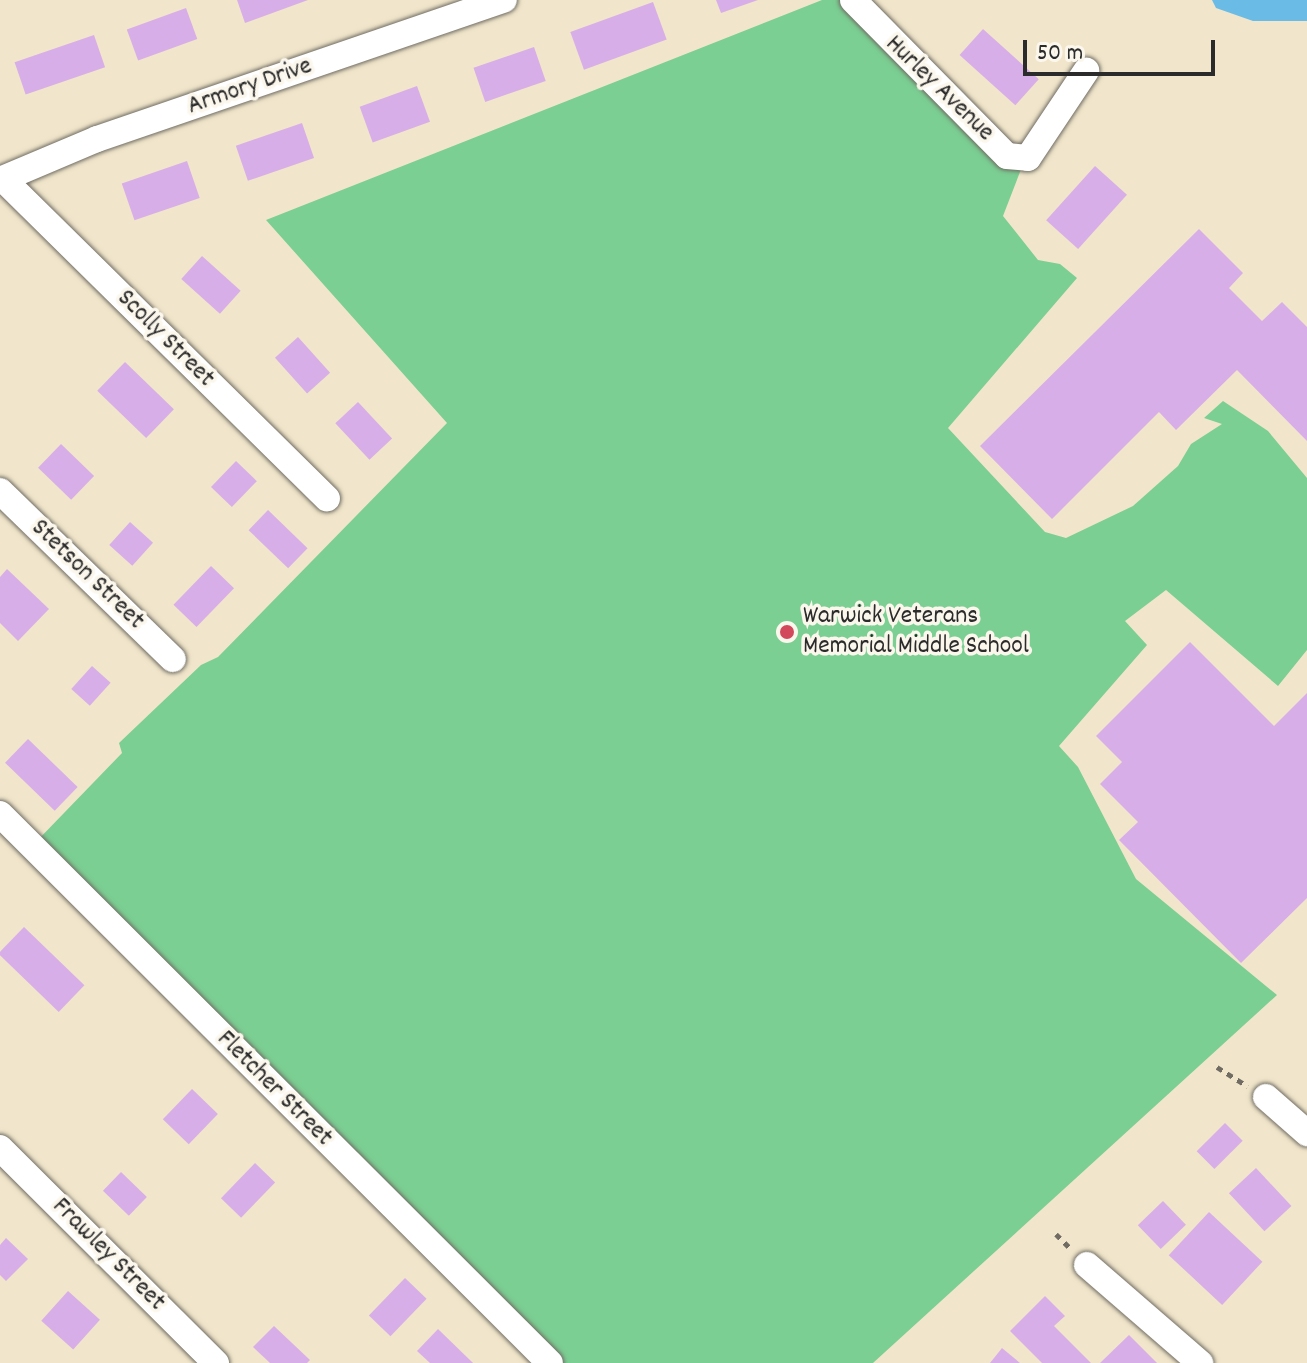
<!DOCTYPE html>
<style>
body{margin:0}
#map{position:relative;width:1307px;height:1363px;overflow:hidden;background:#f1e6cb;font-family:Dekko,sans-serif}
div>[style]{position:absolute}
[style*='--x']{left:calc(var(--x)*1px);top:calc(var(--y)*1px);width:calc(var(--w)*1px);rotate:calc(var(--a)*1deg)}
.green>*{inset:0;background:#7bcf93}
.water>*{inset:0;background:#6abbe5}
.building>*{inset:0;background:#d8aee8;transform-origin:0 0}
.path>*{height:5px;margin-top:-2.5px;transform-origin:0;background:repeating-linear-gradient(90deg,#706c63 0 6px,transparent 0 12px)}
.roads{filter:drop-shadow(0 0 2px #706c63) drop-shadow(0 0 2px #706c63)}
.street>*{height:26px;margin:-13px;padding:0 13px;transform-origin:13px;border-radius:13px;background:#fff}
.dots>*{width:22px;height:22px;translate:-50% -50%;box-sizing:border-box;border:4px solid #fbf7ec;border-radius:50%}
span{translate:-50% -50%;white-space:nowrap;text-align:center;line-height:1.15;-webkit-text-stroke:7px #fbf7ec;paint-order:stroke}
.street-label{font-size:26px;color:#2b2b2b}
.poi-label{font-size:26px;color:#2b2b2b}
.left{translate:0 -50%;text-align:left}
.scale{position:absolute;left:1023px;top:40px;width:192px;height:36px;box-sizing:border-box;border:4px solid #2b2b2b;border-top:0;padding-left:10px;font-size:24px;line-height:28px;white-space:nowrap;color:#2b2b2b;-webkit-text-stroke:6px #fbf7ec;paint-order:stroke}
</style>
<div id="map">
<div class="green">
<div style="clip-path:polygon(822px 0,852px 0,1025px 159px,1003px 216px,1038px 260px,1060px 264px,1077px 278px,948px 428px,1045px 532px,1066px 538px,1133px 506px,1178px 466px,1191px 444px,1222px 424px,1204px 418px,1223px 401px,1268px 431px,1307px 478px,1307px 650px,1278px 686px,1166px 590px,1125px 621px,1147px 645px,1059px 746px,1078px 767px,1136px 879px,1277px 995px,873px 1363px,552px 1363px,34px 844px,122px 753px,119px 743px,201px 665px,218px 657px,447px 423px,266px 220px)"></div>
</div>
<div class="water">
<div style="clip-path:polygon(1212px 0,1307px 0,1307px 21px,1253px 21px,1216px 8px)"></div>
</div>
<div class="building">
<div style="clip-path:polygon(237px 0,308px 0,245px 23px)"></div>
<div style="clip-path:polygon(716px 0,758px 0,721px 13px)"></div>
<div style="left:653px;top:2px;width:40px;height:88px;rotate:70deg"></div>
<div style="left:186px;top:8px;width:33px;height:63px;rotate:70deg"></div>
<div style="left:983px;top:29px;width:75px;height:35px;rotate:42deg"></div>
<div style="left:94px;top:35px;width:34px;height:84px;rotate:71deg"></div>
<div style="left:534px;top:47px;width:36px;height:64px;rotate:71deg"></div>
<div style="left:417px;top:86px;width:38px;height:61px;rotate:70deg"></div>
<div style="left:302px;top:123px;width:37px;height:70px;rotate:71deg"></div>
<div style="left:187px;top:161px;width:39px;height:69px;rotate:71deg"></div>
<div style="left:1095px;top:166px;width:43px;height:73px;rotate:42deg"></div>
<div style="clip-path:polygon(1199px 229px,1243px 273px,1229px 288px,1262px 321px,1282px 302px,1307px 327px,1307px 441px,1237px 370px,1176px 430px,1159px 412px,1052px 519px,980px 446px)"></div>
<div style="left:202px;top:256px;width:52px;height:31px;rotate:42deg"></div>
<div style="left:298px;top:337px;width:48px;height:31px;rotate:48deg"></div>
<div style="left:125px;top:362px;width:68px;height:40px;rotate:44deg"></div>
<div style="left:358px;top:402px;width:50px;height:31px;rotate:47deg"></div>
<div style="left:61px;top:444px;width:46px;height:33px;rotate:44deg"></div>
<div style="left:236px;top:461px;width:29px;height:36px;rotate:44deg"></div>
<div style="left:268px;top:510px;width:55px;height:28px;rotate:44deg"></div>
<div style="left:130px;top:522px;width:31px;height:31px;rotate:42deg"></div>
<div style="left:211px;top:566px;width:32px;height:54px;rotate:44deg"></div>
<div style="clip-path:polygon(7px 569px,49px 609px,18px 641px,0 623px,0 577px)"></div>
<div style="clip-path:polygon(1190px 642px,1274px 726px,1307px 693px,1307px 898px,1241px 963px,1119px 840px,1138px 822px,1100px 784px,1122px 762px,1096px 736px)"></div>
<div style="left:92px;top:666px;width:25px;height:31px;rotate:42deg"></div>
<div style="left:28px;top:739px;width:69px;height:33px;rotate:44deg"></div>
<div style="left:24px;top:927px;width:84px;height:37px;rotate:44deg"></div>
<div style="left:192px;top:1089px;width:36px;height:42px;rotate:44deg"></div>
<div style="left:1225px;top:1123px;width:25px;height:40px;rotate:45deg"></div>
<div style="left:255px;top:1163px;width:28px;height:49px;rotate:44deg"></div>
<div style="left:1256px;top:1168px;width:52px;height:37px;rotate:47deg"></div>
<div style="left:121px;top:1172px;width:36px;height:26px;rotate:44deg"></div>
<div style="left:1163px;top:1201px;width:33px;height:35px;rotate:46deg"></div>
<div style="left:1209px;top:1212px;width:73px;height:59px;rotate:43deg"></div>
<div style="clip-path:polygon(6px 1238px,28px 1259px,6px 1281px,0 1275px,0 1245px)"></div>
<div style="left:405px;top:1278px;width:30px;height:52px;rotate:44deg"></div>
<div style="left:68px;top:1291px;width:43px;height:40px;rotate:42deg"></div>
<div style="clip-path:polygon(1045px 1296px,1065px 1316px,1054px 1326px,1091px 1363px,1042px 1363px,1010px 1331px)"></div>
<div style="clip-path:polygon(274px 1326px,310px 1360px,307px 1363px,270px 1363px,253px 1347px)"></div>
<div style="clip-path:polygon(438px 1329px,473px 1363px,430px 1363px,417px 1351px)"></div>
<div style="clip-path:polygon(1129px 1335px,1157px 1363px,1100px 1363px)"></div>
<div style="clip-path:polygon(1002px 1348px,1020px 1363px,990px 1363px)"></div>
</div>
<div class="path">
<div style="--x:1217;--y:1067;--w:36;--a:32"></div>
<div style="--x:1056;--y:1234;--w:20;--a:45"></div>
</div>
<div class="roads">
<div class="street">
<div style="--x:853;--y:0;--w:219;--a:45.4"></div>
<div style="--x:1007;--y:156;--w:21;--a:5"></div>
<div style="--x:1028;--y:158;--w:105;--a:-56.3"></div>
<div style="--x:3;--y:179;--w:455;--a:44.6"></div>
<div style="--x:0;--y:180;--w:105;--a:-22.9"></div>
<div style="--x:97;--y:139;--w:430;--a:-18.9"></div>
<div style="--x:0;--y:491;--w:241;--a:44.2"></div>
<div style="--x:0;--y:814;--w:777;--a:44.95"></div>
<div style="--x:1266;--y:1097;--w:55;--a:41.3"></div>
<div style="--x:0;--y:1148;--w:305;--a:44.9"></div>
<div style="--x:1087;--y:1265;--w:150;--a:40.9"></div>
</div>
</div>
<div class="dots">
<div style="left:787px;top:632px;background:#d1495b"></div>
</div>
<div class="street-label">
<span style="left:250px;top:87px;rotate:-19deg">Armory Drive</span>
<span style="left:939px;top:89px;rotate:44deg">Hurley Avenue</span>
<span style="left:165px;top:339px;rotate:45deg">Scolly Street</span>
<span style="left:87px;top:575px;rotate:44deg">Stetson Street</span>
<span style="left:274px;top:1089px;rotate:45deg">Fletcher Street</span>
<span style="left:108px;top:1255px;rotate:45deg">Frawley Street</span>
</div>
<div class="poi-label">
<span class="left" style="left:803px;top:632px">Warwick Veterans<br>Memorial Middle School</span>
</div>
<div class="scale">50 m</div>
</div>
